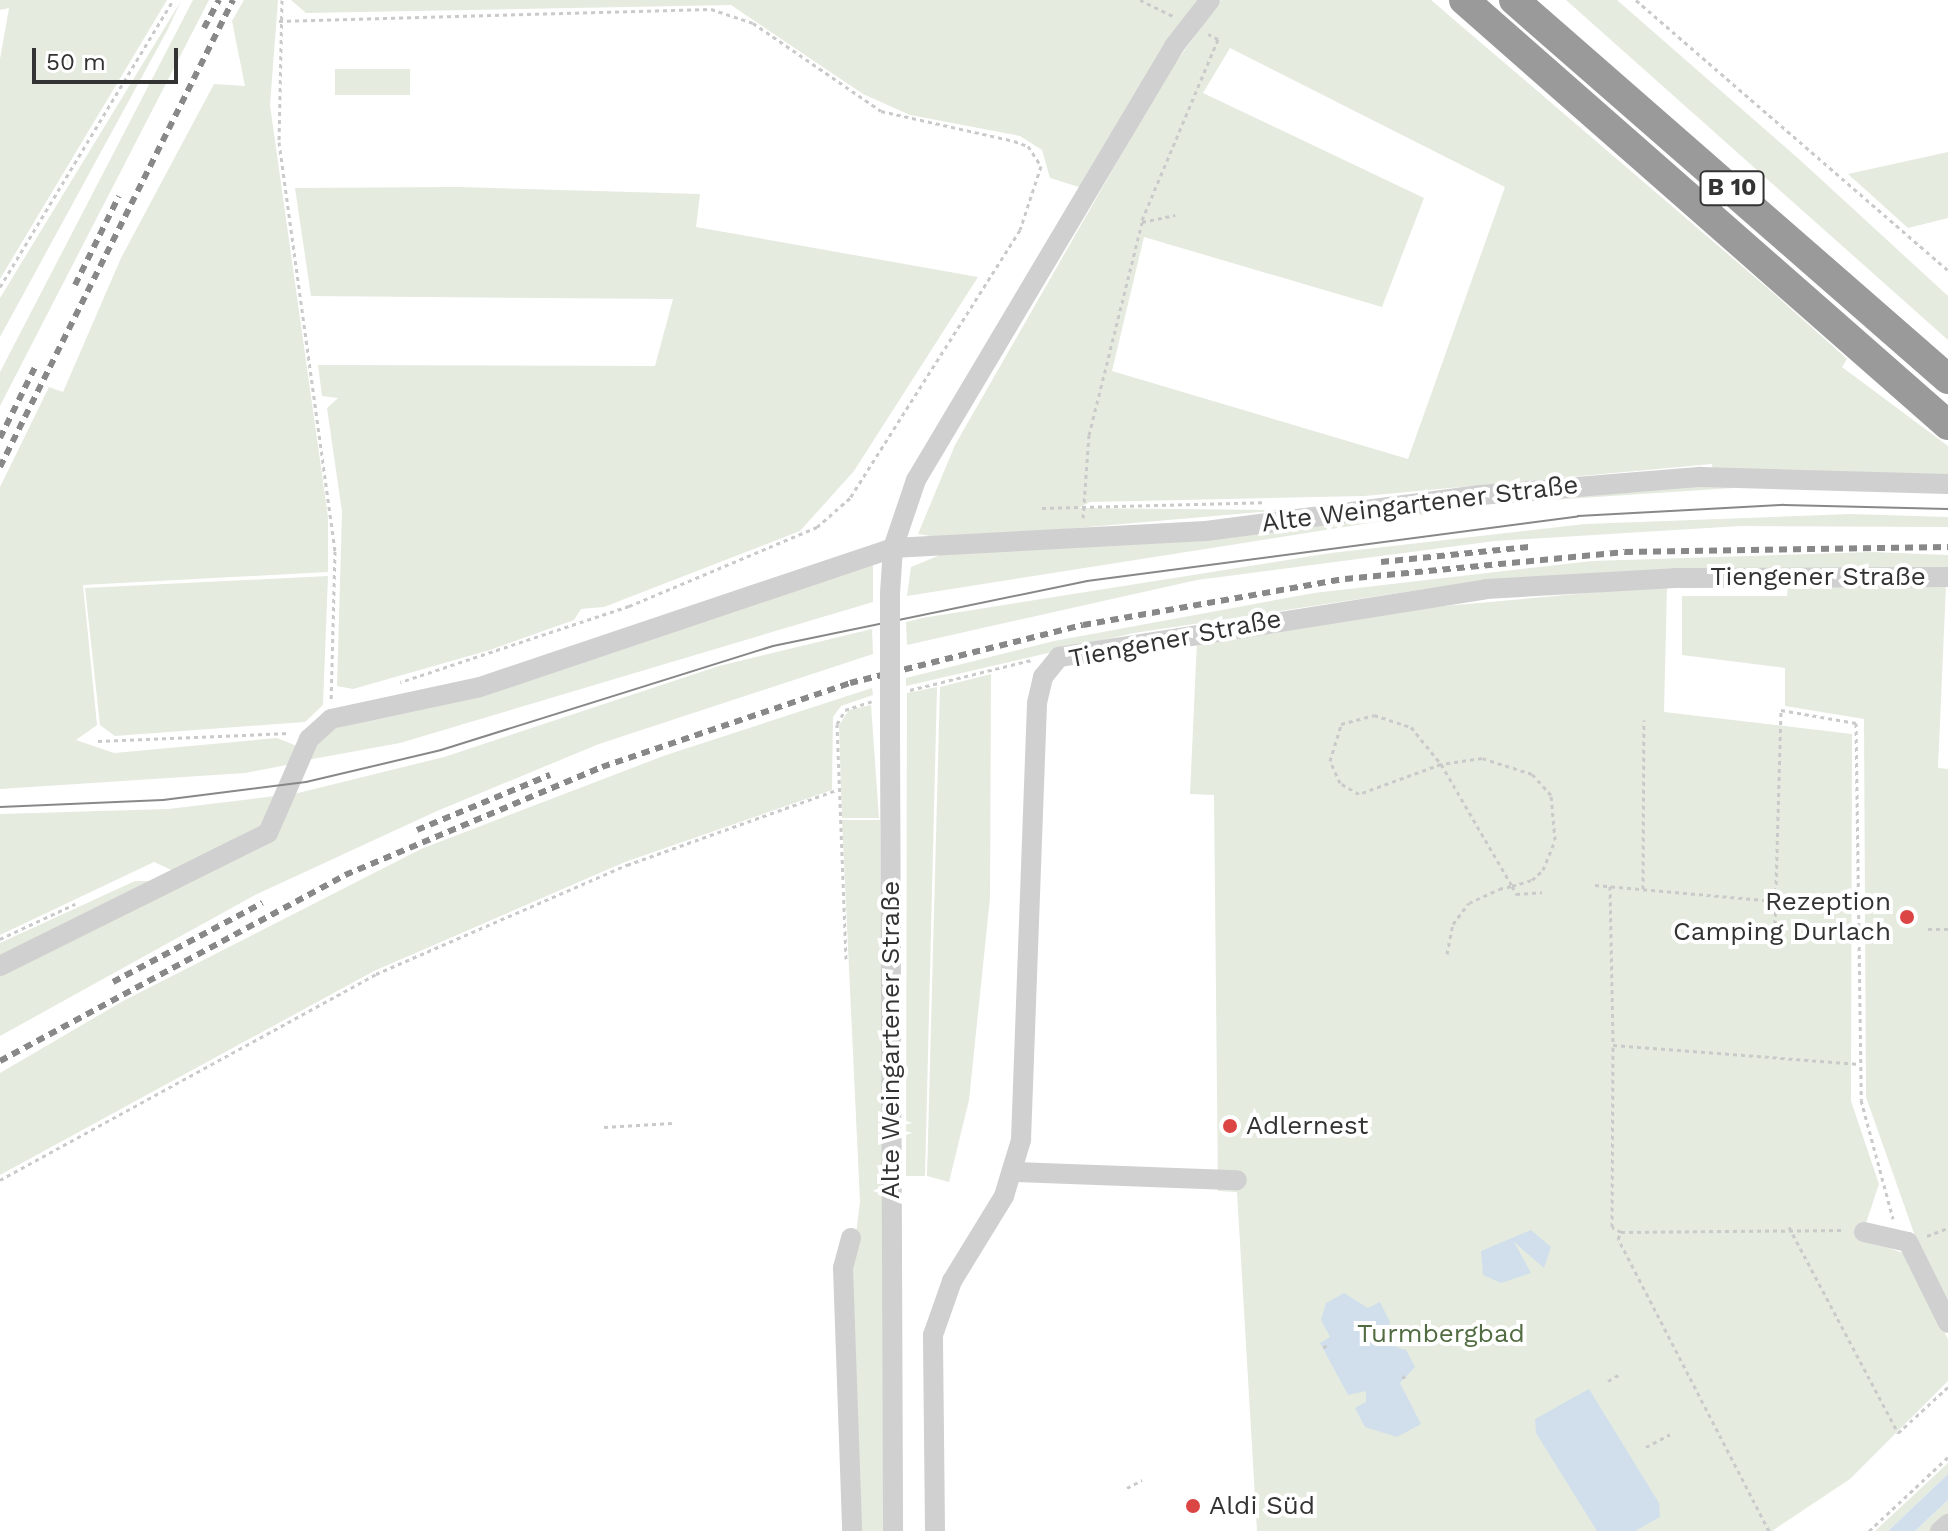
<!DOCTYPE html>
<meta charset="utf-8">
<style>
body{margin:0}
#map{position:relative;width:1948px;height:1531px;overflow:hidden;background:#fff;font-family:"Work Sans",sans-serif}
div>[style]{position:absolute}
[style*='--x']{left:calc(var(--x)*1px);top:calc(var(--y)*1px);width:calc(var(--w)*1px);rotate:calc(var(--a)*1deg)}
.green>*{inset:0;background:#e5ebdf;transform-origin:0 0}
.water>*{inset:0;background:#d1dfec}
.path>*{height:3px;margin-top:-1.5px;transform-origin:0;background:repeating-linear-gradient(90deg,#cacaca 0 4px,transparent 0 8px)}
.minor>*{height:20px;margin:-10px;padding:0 10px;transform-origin:10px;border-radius:10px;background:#d0d0d0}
.highway>*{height:30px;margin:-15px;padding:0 15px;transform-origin:15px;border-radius:15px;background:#9a9a9a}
.tram>*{height:2px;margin:-1px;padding:0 1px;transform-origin:1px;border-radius:1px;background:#888}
.rail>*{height:6px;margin-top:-3px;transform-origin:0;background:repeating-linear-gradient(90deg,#888 0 8px,transparent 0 14px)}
.minor-bridge>*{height:20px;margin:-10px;padding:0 10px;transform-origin:10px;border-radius:10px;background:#d0d0d0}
.dots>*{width:22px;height:22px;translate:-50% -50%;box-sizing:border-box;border:4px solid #fff;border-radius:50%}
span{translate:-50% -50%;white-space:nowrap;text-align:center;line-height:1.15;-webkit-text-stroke:8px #fff;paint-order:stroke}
.shield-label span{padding:2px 6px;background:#fff;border:2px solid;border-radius:6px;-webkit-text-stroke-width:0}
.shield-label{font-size:24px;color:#333;font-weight:700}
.street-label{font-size:26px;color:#333}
.poi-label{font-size:26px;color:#333}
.right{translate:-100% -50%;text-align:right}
.left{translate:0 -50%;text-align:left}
.park-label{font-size:26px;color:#526c42}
.scale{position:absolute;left:32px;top:48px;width:146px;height:36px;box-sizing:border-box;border:4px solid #333;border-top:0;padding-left:10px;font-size:24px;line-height:28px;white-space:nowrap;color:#333;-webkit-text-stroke:6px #fff;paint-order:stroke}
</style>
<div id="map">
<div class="green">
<div style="clip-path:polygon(0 0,167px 0,0 279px,0 59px,9px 8px,0 10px)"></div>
<div style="clip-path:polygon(193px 0,209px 0,0 406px,0 372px)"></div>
<div style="clip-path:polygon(244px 0,278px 0,270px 105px,328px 517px,328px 572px,83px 585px,97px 725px,76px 740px,114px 753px,277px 738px,297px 746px,287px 765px,245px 773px,0 789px,0 487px,49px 387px,63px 392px,121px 258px,214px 84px,245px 86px,232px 21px)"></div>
<div style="clip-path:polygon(291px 0,1198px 0,1079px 187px,1050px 178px,1042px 150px,1020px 136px,910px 115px,863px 94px,731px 5px,306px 13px)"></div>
<div style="clip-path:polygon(evenodd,1221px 0,1431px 0,1771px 291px,1847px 359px,1842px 367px,1948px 446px,1948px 476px,1713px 473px,1712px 464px,1364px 496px,1090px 502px,1078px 508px,1283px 510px,949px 539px,918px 534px,955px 445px,1168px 73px,1221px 0,1230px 48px,1505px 187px,1408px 459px,1112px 371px,1144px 237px,1382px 307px,1424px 198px,1203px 93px,1230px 48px)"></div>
<div style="clip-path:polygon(1566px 0,1617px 0,1800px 160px,1948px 296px,1948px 340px)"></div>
<div style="clip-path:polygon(181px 1px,168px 29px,0 337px,0 298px)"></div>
<div style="left:335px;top:69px;width:75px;height:26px"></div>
<div style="clip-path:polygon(1948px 152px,1948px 218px,1908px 228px,1848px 174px)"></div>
<div style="clip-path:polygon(458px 187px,700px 194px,696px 227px,978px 277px,854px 471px,800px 531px,604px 607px,581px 609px,574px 620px,490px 650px,353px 689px,337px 686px,342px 512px,327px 408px,338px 398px,322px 396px,318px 365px,655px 366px,673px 299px,311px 296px,295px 188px)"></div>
<div style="clip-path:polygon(1630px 486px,1764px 486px,1490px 504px,907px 596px,911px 567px,945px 553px)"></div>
<div style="clip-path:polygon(1850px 514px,1948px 517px,1948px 527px,1740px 526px,1495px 541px,1197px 580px,907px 645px,906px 622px,922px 618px,1331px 553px,1585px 524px)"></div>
<div style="clip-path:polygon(1872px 552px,1948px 555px,1948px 569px,1642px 571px,1425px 589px,1134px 633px,906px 686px,906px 678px,1054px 641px,1314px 593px,1592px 561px)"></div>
<div style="clip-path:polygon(873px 565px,873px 602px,400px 743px,307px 760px,323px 732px,657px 637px)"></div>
<div style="clip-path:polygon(328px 576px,323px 705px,305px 722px,115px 736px,100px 725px,85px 588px)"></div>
<div style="clip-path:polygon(1788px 585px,1946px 585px,1938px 768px,1948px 769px,1948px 1307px,1916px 1239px,1866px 1097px,1864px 719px,1785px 706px,1785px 668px,1682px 655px,1682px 596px,1787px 596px)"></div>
<div style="clip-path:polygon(1667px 586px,1664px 712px,1852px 734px,1851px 1101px,1879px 1184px,1861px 1238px,1903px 1253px,1948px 1339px,1948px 1381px,1850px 1479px,1772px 1531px,1257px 1531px,1237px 1192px,1218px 1191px,1214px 795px,1190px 794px,1197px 641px,1355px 614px)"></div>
<div style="clip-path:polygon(872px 629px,873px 654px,599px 744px,437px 811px,255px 895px,0 1036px,0 972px,281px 825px,294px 794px,444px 757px,719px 666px)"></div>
<div style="clip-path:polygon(991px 674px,990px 898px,969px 1100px,949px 1182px,927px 1176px,940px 687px)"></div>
<div style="clip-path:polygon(937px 687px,925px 1176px,906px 1176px,907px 693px)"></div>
<div style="clip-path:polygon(872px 688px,873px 695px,841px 706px,833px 717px,832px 790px,625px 862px,374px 971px,0 1175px,0 1073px,123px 1001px,421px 849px,666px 755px)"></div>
<div style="clip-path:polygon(871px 705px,879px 818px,842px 818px,839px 725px,849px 710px)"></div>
<div style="clip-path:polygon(284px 795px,273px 819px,178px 873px,154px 862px,0 935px,0 814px,168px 809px)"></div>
<div style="clip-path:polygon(842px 820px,880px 820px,886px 1531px,860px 1531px,851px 1272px,860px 1202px)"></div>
<div style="clip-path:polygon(135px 881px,150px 881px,0 960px,0 943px)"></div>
<div style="clip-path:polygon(1948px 1463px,1948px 1474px,1888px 1531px,1875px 1531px)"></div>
<div style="clip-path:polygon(1948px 1500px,1948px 1516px,1931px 1531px,1915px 1531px)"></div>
</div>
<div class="water">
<div style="clip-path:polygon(1531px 1230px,1551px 1247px,1544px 1268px,1514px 1242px,1531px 1273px,1501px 1283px,1483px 1275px,1481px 1251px)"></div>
<div style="clip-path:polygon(1344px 1293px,1368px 1308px,1380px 1302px,1390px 1322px,1387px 1344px,1406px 1350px,1415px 1367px,1400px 1383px,1421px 1424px,1397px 1437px,1365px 1427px,1355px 1408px,1366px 1402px,1366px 1391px,1348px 1395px,1320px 1343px,1330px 1337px,1321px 1320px,1326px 1303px)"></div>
<div style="clip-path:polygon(1589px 1389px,1659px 1503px,1660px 1517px,1635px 1531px,1597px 1531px,1536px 1433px,1535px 1419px)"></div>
<div style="clip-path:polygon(1948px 1474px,1948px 1500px,1915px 1531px,1888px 1531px)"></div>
</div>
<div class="path">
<div style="--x:282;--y:0;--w:142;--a:91.2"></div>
<div style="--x:279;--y:142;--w:413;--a:82.2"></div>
<div style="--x:335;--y:551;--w:148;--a:91.5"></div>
<div style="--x:1140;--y:0;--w:37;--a:26"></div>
<div style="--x:1636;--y:0;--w:413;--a:40.9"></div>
<div style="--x:279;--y:21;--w:432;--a:-1.6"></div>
<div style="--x:711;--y:9;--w:44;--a:18.4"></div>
<div style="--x:753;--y:23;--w:155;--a:34.5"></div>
<div style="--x:881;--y:111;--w:136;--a:12.7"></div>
<div style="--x:1014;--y:141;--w:15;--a:20"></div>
<div style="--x:1028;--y:146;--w:24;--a:57"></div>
<div style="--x:1041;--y:166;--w:67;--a:108.2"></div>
<div style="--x:1020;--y:230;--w:317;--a:122.4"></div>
<div style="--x:850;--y:498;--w:44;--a:138.7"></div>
<div style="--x:817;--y:527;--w:204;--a:157.2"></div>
<div style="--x:629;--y:606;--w:241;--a:161.6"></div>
<div style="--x:1142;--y:220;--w:196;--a:-67.2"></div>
<div style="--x:1218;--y:39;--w:11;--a:-153"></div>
<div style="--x:0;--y:287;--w:335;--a:-58.9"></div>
<div style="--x:1042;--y:508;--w:222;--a:-1.5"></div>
<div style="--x:1083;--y:518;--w:83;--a:-85.9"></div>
<div style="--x:1089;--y:435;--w:219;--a:-76"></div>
<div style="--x:1142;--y:222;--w:34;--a:-12"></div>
<div style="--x:910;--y:690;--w:125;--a:-13.9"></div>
<div style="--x:98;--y:741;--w:191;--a:-2.4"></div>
<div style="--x:1595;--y:885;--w:181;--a:5.1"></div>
<div style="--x:1610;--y:886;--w:159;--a:88.9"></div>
<div style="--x:1643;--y:889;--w:169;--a:-89.7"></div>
<div style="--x:1775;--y:924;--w:214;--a:-88.4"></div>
<div style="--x:1781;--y:710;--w:76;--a:9.8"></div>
<div style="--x:1856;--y:723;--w:377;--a:89.2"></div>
<div style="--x:1861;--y:1100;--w:123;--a:74.9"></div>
<div style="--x:1928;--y:929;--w:20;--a:0"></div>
<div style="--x:0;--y:939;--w:83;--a:-25"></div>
<div style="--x:1447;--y:954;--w:31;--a:-79"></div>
<div style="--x:1453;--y:924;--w:26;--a:-53"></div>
<div style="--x:1469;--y:903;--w:33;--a:-25"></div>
<div style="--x:1499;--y:889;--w:13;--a:-13"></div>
<div style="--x:1512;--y:886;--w:21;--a:-17"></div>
<div style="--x:1532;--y:880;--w:15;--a:-42"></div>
<div style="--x:1543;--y:870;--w:32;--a:-68"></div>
<div style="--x:1555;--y:840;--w:45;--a:-95.1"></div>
<div style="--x:1551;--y:795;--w:28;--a:-132"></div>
<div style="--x:1532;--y:774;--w:52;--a:-162.3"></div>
<div style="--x:1482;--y:758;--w:41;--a:171.7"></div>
<div style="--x:1441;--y:764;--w:87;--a:159.9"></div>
<div style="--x:1359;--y:794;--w:22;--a:-150"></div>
<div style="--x:1340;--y:783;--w:24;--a:-114"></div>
<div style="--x:1330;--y:761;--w:39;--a:-73"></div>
<div style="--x:1341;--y:724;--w:34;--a:-15"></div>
<div style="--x:1374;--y:715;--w:39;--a:18"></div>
<div style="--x:1411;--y:727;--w:48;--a:51"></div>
<div style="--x:1441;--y:764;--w:141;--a:59.8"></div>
<div style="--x:1512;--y:886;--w:9;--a:63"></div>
<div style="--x:1516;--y:894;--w:26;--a:-4"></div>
<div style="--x:846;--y:959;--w:235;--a:-92.2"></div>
<div style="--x:837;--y:724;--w:16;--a:-60"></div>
<div style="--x:845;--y:710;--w:28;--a:-18"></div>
<div style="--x:604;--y:1127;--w:68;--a:-3.4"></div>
<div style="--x:0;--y:1180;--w:429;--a:-28.7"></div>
<div style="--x:376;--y:974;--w:274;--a:-23.5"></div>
<div style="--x:627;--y:865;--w:223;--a:-19.7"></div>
<div style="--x:1789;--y:1227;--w:233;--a:62.1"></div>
<div style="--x:1898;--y:1433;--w:68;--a:-42.6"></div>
<div style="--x:1621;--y:1232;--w:223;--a:-0.5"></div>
<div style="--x:1927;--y:1236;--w:22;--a:-21"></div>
<div style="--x:1323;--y:1347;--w:4;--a:-14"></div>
<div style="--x:1402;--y:1378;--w:4;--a:-27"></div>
<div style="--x:1608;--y:1381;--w:14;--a:-30"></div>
<div style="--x:1646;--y:1447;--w:27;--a:-28"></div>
<div style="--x:1127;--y:1488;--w:17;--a:-28"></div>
<div style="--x:1769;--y:1531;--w:329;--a:-117.3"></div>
<div style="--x:1618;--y:1239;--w:8;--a:-67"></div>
<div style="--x:1621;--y:1232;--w:10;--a:-151"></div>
<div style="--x:1612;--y:1227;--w:182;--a:-89.7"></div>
<div style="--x:1613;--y:1045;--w:247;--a:4.4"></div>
<div style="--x:1869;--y:1531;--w:108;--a:-43.1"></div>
</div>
<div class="minor">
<div style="--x:890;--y:593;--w:45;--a:-86.2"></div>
<div style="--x:893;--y:548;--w:72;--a:-71.3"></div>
<div style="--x:916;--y:480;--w:506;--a:-59.23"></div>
<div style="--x:1175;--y:45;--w:57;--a:-52.1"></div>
<div style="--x:890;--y:732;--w:799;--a:89.78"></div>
<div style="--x:0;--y:966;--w:299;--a:-26.4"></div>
<div style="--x:268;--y:833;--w:103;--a:-66.4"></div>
<div style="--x:309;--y:739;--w:30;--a:-42"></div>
<div style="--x:331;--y:719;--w:152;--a:-12.1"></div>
<div style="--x:480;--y:687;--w:436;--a:-18.6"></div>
<div style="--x:893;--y:548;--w:313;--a:-3.1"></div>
<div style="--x:1206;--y:531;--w:276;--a:-7.5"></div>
<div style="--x:1480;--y:495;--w:222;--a:-4.7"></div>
<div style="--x:1701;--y:477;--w:247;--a:1.6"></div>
<div style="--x:1014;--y:1172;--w:223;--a:2.1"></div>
<div style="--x:1864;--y:1232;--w:45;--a:12.8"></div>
<div style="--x:1908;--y:1242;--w:90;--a:63.7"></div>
<div style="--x:851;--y:1238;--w:31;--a:105"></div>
<div style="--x:843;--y:1268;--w:263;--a:88"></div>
<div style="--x:935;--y:1531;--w:196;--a:-90.6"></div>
<div style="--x:933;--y:1335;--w:57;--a:-70.6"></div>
<div style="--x:952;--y:1281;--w:100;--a:-58.5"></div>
<div style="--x:1004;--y:1196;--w:59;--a:-73.1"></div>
<div style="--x:1021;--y:1140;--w:437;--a:-87.9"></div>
<div style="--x:1037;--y:703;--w:27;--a:-77"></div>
<div style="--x:1043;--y:677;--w:26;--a:-51"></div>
<div style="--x:1059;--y:657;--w:432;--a:-9"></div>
<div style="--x:1486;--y:589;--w:189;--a:-3.3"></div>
<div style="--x:1675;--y:578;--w:273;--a:-0.2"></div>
<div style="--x:1940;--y:1531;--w:11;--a:-41"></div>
</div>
<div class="highway">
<div style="--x:1464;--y:0;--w:644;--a:41.29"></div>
<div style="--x:1514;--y:0;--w:576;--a:41.13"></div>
</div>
<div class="tram">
<div style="--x:0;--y:807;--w:163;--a:-2.5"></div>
<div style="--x:163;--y:800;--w:144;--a:-7.2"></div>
<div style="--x:306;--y:782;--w:139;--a:-13.3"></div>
<div style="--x:441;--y:750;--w:348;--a:-17.4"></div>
<div style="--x:773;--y:646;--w:321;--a:-11.7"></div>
<div style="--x:1087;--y:581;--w:495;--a:-7.5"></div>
<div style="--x:1578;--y:516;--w:206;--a:-3.1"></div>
<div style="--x:1784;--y:505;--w:164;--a:1.4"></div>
</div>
<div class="rail">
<div style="--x:204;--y:28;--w:32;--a:-62"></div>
<div style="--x:75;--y:285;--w:99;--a:-63.7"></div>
<div style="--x:0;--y:438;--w:81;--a:-63.7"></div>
<div style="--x:0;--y:467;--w:522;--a:-63.48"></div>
<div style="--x:1381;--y:562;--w:148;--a:-5.8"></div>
<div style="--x:417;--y:830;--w:144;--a:-22.5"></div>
<div style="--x:113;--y:982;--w:169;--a:-27.9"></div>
<div style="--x:0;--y:1061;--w:392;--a:-28.3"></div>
<div style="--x:345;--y:875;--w:279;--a:-22.8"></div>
<div style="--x:602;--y:767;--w:262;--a:-18.7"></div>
<div style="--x:850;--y:683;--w:240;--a:-14"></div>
<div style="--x:1083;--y:625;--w:266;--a:-10"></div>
<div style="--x:1345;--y:579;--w:281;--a:-5.5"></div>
<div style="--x:1625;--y:552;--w:323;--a:-0.9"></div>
</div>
<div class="minor-bridge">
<div style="--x:890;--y:593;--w:139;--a:90"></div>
</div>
<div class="dots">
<div style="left:1907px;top:917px;background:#db4544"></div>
<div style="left:1230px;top:1126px;background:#db4544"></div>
<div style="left:1193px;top:1506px;background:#db4544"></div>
</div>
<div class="shield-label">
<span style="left:1732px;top:188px">B 10</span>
</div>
<div class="street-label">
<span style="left:1420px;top:504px;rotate:-7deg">Alte Weingartener Straße</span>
<span style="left:1818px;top:577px">Tiengener Straße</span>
<span style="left:1175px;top:639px;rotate:-11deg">Tiengener Straße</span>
<span style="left:891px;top:1040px;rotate:-90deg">Alte Weingartener Straße</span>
</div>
<div class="poi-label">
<span class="right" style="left:1891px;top:917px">Rezeption<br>Camping Durlach</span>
<span class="left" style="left:1246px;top:1126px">Adlernest</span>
<span class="left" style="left:1209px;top:1506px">Aldi Süd</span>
</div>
<div class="park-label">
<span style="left:1441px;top:1334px">Turmbergbad</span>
</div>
<div class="scale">50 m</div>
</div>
